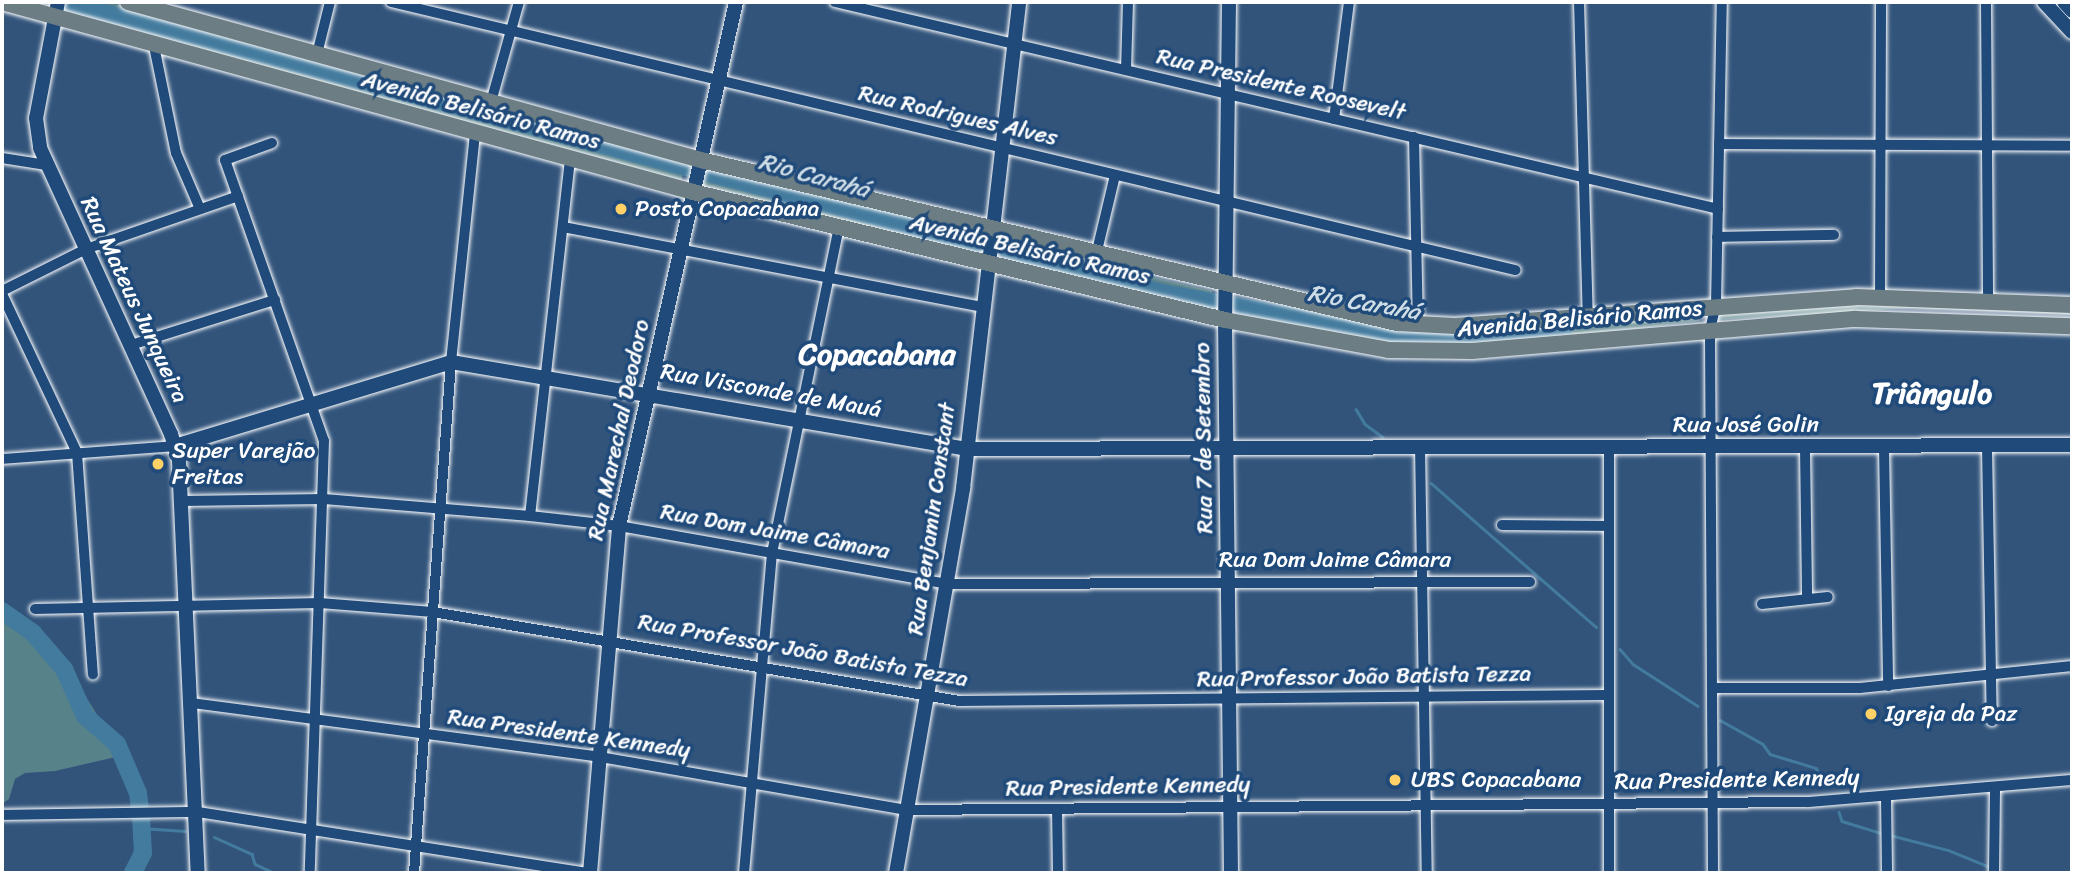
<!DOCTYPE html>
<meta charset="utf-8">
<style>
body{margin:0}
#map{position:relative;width:2074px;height:875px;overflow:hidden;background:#32547b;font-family:Sriracha,sans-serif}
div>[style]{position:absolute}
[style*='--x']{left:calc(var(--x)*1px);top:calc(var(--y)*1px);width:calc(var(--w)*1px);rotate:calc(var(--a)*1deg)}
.green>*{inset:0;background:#58828a;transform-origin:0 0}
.stream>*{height:2.5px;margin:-1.25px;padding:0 1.25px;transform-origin:1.25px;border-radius:1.25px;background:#437b9e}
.river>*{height:18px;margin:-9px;padding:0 9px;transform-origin:9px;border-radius:9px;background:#437b9e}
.roads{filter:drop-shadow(0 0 2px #fff) drop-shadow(0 0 2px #fff)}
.street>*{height:10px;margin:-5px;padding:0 5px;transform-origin:5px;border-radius:5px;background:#1f4a7a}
.secondary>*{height:14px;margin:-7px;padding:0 7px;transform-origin:7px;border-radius:7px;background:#1f4a7a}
.primary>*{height:16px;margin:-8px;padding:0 8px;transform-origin:8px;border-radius:8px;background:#6c7e84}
.dots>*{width:19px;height:19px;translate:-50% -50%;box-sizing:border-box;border:4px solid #1f4a7a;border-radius:50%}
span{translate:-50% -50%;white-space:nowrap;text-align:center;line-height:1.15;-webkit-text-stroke:7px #1f4a7a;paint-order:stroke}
.street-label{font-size:23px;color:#fff}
.poi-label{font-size:23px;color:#fff}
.left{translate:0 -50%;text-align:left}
.water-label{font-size:24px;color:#d0dee7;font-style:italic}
.district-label{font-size:30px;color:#fff;font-weight:700}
.frame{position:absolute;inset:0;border:4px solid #fff;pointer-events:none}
</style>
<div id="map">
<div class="green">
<div style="clip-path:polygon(65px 2px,107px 2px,685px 164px,681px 182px,62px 14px)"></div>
<div style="left:699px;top:169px;width:290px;height:19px;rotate:13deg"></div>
<div style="left:1000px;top:242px;width:218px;height:17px;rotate:13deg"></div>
<div style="clip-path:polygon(1235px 298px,1396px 328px,1699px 314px,1699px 321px,1493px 346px,1407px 347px,1232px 316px)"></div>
<div style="clip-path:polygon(1889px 300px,2072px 309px,2072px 315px,1911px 308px,1716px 320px,1717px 309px)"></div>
<div style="clip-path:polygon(2px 601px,50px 639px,99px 718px,126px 749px,120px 756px,55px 771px,25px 773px,15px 779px,9px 799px,2px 804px)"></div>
</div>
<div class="stream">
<div style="--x:1322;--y:331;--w:8;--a:-90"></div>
<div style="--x:1356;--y:409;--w:17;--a:59"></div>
<div style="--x:1365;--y:424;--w:22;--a:36"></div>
<div style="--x:1431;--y:483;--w:219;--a:41.1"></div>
<div style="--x:1620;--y:649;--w:20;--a:49"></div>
<div style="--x:1633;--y:664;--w:77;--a:32.9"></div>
<div style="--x:1720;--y:720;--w:49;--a:29.2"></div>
<div style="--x:1763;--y:744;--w:12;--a:55"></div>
<div style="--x:1770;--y:754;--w:48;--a:16.9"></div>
<div style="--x:1816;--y:768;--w:19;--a:58"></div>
<div style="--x:1839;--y:812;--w:9;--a:72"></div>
<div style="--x:1842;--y:821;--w:44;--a:17.2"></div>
<div style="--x:141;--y:828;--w:44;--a:3.9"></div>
<div style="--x:1890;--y:835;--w:60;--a:14.5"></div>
<div style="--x:1948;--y:850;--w:45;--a:22"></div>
<div style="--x:214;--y:837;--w:42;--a:24.1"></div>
<div style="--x:252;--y:854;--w:10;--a:73"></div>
<div style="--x:255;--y:864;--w:21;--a:25"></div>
</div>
<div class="river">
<div style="--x:63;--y:2;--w:1137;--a:14.83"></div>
<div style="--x:1162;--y:293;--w:266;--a:10"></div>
<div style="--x:1424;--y:339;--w:139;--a:-2.5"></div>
<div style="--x:2;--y:611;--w:38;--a:35"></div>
<div style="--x:33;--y:633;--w:48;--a:49.3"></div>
<div style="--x:64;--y:669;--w:51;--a:65.9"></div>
<div style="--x:85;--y:716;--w:43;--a:41.2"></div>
<div style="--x:117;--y:744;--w:53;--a:66.8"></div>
<div style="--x:138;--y:793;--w:23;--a:83"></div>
<div style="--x:141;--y:816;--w:37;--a:87"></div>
<div style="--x:143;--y:853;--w:22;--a:117"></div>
</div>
<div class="roads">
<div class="street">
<div style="--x:391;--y:2;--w:1156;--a:13.41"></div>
<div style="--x:835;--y:2;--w:907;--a:13.19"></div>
<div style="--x:1579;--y:2;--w:313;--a:88.4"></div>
<div style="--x:1986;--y:2;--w:299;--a:89.6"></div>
<div style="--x:154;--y:46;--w:109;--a:78.4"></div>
<div style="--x:176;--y:153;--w:61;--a:66.8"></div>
<div style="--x:317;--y:54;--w:54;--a:-76"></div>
<div style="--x:1126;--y:70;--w:68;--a:-88.3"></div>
<div style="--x:491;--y:102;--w:104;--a:-74.4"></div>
<div style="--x:1334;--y:119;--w:118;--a:-82.7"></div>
<div style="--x:1414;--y:137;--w:189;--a:88.8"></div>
<div style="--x:272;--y:143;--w:50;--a:160.1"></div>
<div style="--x:225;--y:160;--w:298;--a:70.6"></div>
<div style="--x:324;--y:441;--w:432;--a:91.9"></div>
<div style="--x:1719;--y:144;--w:353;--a:0.3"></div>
<div style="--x:2;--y:158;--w:45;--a:9"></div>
<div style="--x:563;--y:227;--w:428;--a:10.8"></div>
<div style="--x:1717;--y:237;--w:117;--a:-1"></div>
<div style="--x:1096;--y:255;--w:82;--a:-76.6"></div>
<div style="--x:2;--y:291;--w:94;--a:-26.6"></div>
<div style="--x:86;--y:249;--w:161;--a:-19.2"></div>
<div style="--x:2;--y:294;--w:176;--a:64.7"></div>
<div style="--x:77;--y:453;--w:222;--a:85.9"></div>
<div style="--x:1880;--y:297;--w:295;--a:-89.8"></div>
<div style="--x:131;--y:345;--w:151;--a:-17.4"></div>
<div style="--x:1420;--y:446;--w:427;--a:89.1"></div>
<div style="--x:1884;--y:447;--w:239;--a:89"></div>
<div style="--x:1987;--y:447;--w:274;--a:89"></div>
<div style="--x:1609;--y:448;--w:425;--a:90"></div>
<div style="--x:1805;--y:448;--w:150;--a:89.2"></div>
<div style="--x:2;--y:459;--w:173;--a:-4.3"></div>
<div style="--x:182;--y:501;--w:142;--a:-0.8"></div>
<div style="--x:324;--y:499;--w:207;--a:4.7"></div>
<div style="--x:530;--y:516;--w:90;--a:6.4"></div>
<div style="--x:619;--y:526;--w:334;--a:10"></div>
<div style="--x:948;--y:584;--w:582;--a:-0.2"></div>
<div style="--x:530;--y:516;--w:360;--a:-83.6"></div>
<div style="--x:1502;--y:525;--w:107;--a:0.5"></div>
<div style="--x:1762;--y:604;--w:66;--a:-6.1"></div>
<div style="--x:35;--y:609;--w:285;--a:-1.2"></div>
<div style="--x:320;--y:603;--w:113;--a:4.6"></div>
<div style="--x:433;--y:612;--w:533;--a:9.6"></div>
<div style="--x:959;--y:701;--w:650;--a:-0.53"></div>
<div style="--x:1712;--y:688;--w:148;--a:0"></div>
<div style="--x:1860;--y:688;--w:213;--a:-5.9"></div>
<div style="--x:192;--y:703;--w:412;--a:7.5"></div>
<div style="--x:600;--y:757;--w:312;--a:9.8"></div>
<div style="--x:907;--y:810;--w:901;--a:-0.51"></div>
<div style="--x:1808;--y:802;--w:265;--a:-4.8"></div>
<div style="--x:1886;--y:798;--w:75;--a:89.2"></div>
<div style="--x:1057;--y:809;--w:64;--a:89.1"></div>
<div style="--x:2;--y:815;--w:196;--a:-0.9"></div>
<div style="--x:198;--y:812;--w:394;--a:8.9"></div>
<div style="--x:414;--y:873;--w:512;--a:-85.86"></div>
<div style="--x:451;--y:362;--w:230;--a:-84"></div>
<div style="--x:744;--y:873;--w:321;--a:-85"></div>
<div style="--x:772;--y:553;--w:333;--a:-78.4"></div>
<div style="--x:1713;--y:873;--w:543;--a:-90.32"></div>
<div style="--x:1710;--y:330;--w:27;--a:-77"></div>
<div style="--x:1716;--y:304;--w:302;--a:-88.9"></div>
<div style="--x:1994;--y:873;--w:85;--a:-89.3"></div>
</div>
<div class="secondary">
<div style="--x:58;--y:2;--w:118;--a:100.7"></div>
<div style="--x:36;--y:118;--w:30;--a:82"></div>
<div style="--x:40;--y:148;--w:315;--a:65.4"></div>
<div style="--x:171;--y:434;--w:28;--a:73"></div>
<div style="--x:179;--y:461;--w:412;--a:87.4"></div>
<div style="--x:1229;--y:2;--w:318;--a:90.7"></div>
<div style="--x:1225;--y:320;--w:553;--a:89.38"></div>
<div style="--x:2044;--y:2;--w:41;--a:47"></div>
<div style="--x:2064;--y:2;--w:12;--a:48"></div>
<div style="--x:175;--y:446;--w:288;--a:-16.9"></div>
<div style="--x:451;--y:362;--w:523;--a:9.57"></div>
<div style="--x:967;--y:449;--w:1105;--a:-0.21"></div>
<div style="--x:590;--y:873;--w:348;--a:-85.2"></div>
<div style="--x:619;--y:526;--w:537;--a:-77.41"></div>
<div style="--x:896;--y:873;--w:391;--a:-80.1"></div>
<div style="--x:963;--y:488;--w:489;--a:-83.4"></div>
</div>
<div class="primary">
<div style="--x:2;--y:2;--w:717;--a:15.37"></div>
<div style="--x:693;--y:192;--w:547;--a:13.53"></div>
<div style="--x:1225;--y:320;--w:166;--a:10.4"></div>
<div style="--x:1388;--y:350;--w:84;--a:0.7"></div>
<div style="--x:1472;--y:351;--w:385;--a:-4.8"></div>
<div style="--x:1856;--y:319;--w:216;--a:1.9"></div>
<div style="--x:128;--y:2;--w:599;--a:15.41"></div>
<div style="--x:705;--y:161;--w:711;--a:13.18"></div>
<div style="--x:1397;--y:323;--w:58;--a:3"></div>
<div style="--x:1455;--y:326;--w:402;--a:-4.1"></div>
<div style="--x:1856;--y:297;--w:216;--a:2.1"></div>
</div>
</div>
<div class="dots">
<div style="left:621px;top:209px;background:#ffd166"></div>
<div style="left:158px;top:464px;background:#ffd166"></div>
<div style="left:1871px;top:714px;background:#ffd166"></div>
<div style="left:1395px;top:780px;background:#ffd166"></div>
</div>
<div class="street-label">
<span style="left:1281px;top:85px;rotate:13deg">Rua Presidente Roosevelt</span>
<span style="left:481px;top:111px;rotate:15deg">Avenida Belisário Ramos</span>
<span style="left:958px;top:116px;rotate:13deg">Rua Rodrigues Alves</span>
<span style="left:1030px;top:250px;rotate:13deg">Avenida Belisário Ramos</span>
<span style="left:134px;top:300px;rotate:65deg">Rua Mateus Junqueira</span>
<span style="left:1580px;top:319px;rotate:-5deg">Avenida Belisário Ramos</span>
<span style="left:771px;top:391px;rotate:10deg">Rua Visconde de Mauá</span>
<span style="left:1746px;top:425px">Rua José Golin</span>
<span style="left:619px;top:430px;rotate:-78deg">Rua Marechal Deodoro</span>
<span style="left:1204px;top:438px;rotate:-91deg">Rua 7 de Setembro</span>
<span style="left:932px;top:519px;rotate:-82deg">Rua Benjamin Constant</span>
<span style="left:775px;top:532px;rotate:10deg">Rua Dom Jaime Câmara</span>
<span style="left:1335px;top:560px">Rua Dom Jaime Câmara</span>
<span style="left:803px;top:651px;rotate:10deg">Rua Professor João Batista Tezza</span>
<span style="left:1364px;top:677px;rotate:-1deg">Rua Professor João Batista Tezza</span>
<span style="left:569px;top:734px;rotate:8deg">Rua Presidente Kennedy</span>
<span style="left:1737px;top:780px;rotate:-1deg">Rua Presidente Kennedy</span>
<span style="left:1128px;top:787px;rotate:-1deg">Rua Presidente Kennedy</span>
</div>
<div class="poi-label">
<span class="left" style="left:635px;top:209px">Posto Copacabana</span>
<span class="left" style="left:172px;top:464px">Super Varejão<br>Freitas</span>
<span class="left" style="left:1885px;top:714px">Igreja da Paz</span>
<span class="left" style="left:1411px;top:780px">UBS Copacabana</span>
</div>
<div class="water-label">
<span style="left:814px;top:176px;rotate:15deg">Rio Carahá</span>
<span style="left:1364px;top:303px;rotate:10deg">Rio Carahá</span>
</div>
<div class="district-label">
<span style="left:877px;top:354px">Copacabana</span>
<span style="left:1932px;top:393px">Triângulo</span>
</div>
<div class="frame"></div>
</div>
